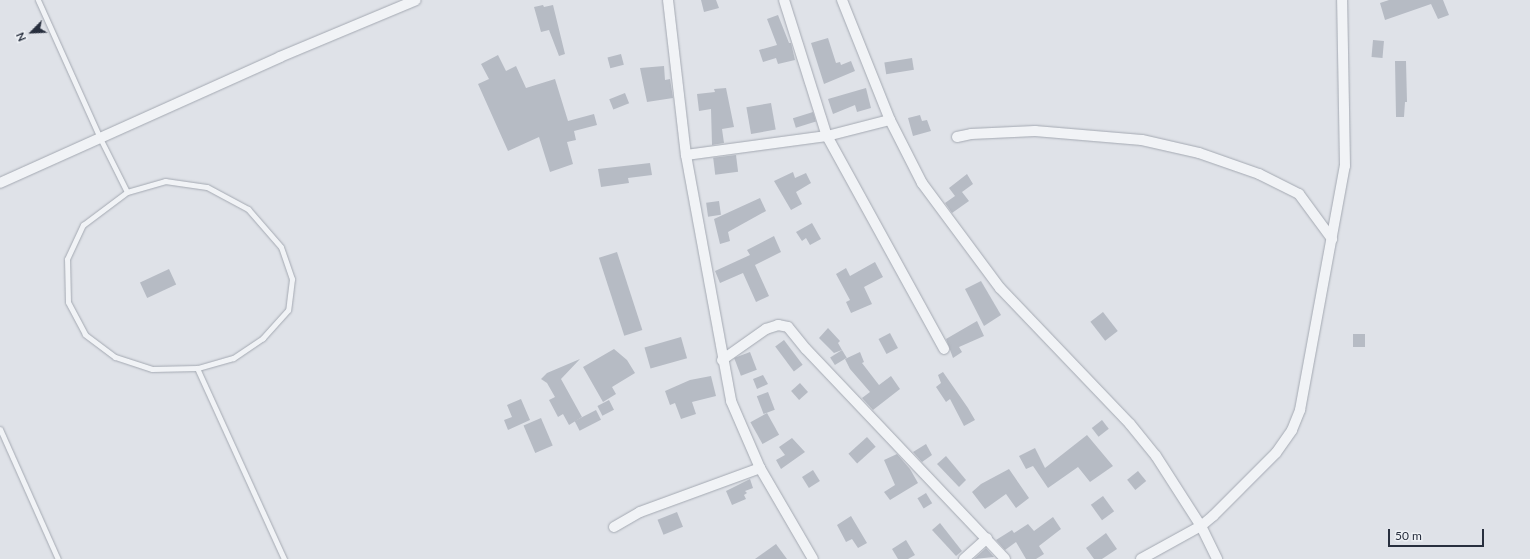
<!DOCTYPE html>
<style>
body{margin:0}
#map{position:relative;width:1530px;height:559px;overflow:hidden;background:#dfe2e8;font-family:Lato,sans-serif}
div>[style]{position:absolute}
[style*='--x']{left:calc(var(--x)*1px);top:calc(var(--y)*1px);width:calc(var(--w)*1px);rotate:calc(var(--a)*1deg)}
.building>*{inset:0;background:#b6bbc4;transform-origin:0 0}
.roads{filter:drop-shadow(0 0 1px #a4a9b2) drop-shadow(0 0 1px #a4a9b2)}
.lane>*{height:5px;margin:-2.5px;padding:0 2.5px;transform-origin:2.5px;border-radius:2.5px;background:#f1f3f6}
.street>*{height:10px;margin:-5px;padding:0 5px;transform-origin:5px;border-radius:5px;background:#f1f3f6}
span{translate:-50% -50%;white-space:nowrap;text-align:center;line-height:1.15;-webkit-text-stroke:3px #eef1f5;paint-order:stroke}
.north{position:absolute;left:12px;top:12px;width:40px;height:40px;-webkit-text-stroke:3px #eef1f5;paint-order:stroke;rotate:246deg;font-size:11px;font-weight:700;line-height:16px;text-align:center;color:#282f3e}
.north::after{content:'';display:block;margin:auto;width:14px;height:18px;background:#282f3e;clip-path:polygon(50% 0,100% 100%,50% 72%,0 100%)}
.scale{position:absolute;left:1388px;top:529px;width:96px;height:18px;box-sizing:border-box;border:2px solid #282f3e;border-top:0;padding-left:5px;font-size:12px;line-height:14px;white-space:nowrap;color:#282f3e;-webkit-text-stroke:3px #eef1f5;paint-order:stroke}
</style>
<div id="map">
<div class="building">
<div style="clip-path:polygon(701px 0,716px 0,719px 8px,704px 12px)"></div>
<div style="clip-path:polygon(1389px 0,1443px 0,1449px 15px,1438px 19px,1431px 4px,1385px 20px,1380px 3px)"></div>
<div style="clip-path:polygon(543px 5px,544px 7px,553px 5px,565px 54px,559px 56px,549px 30px,541px 32px,534px 7px)"></div>
<div style="clip-path:polygon(778px 15px,789px 43px,791px 43px,795px 60px,778px 64px,776px 58px,763px 62px,759px 50px,777px 45px,767px 19px)"></div>
<div style="clip-path:polygon(828px 38px,836px 63px,840px 62px,841px 65px,851px 61px,855px 71px,824px 84px,811px 43px)"></div>
<div style="left:1373px;top:40px;width:11px;height:17px;rotate:5deg"></div>
<div style="left:621px;top:54px;width:11px;height:14px;rotate:75deg"></div>
<div style="clip-path:polygon(498px 55px,506px 71px,516px 66px,526px 88px,555px 79px,568px 121px,594px 114px,597px 125px,574px 131px,576px 140px,567px 142px,573px 164px,550px 172px,539px 137px,508px 151px,478px 84px,489px 79px,481px 64px)"></div>
<div style="left:912px;top:58px;width:12px;height:28px;rotate:81deg"></div>
<div style="clip-path:polygon(1395px 61px,1406px 61px,1407px 102px,1405px 102px,1404px 117px,1396px 117px)"></div>
<div style="clip-path:polygon(664px 66px,665px 80px,670px 79px,673px 98px,647px 102px,640px 68px)"></div>
<div style="clip-path:polygon(726px 88px,734px 127px,722px 129px,724px 143px,712px 145px,711px 109px,699px 111px,697px 94px,715px 92px,714px 89px)"></div>
<div style="clip-path:polygon(866px 88px,871px 108px,857px 112px,855px 105px,833px 114px,828px 99px)"></div>
<div style="left:625px;top:93px;width:11px;height:17px;rotate:68deg"></div>
<div style="left:771px;top:103px;width:27px;height:25px;rotate:80deg"></div>
<div style="left:813px;top:112px;width:10px;height:21px;rotate:73deg"></div>
<div style="clip-path:polygon(920px 115px,922px 121px,927px 120px,931px 131px,913px 136px,908px 118px)"></div>
<div style="left:736px;top:155px;width:17px;height:23px;rotate:83deg"></div>
<div style="clip-path:polygon(650px 163px,652px 175px,628px 178px,629px 183px,601px 187px,598px 169px)"></div>
<div style="clip-path:polygon(793px 172px,795px 178px,806px 173px,811px 183px,796px 192px,802px 204px,791px 210px,774px 181px)"></div>
<div style="clip-path:polygon(967px 174px,973px 184px,962px 192px,969px 201px,952px 213px,945px 203px,955px 196px,949px 188px)"></div>
<div style="clip-path:polygon(760px 198px,766px 211px,728px 232px,730px 241px,720px 244px,714px 219px)"></div>
<div style="left:719px;top:201px;width:14px;height:13px;rotate:82deg"></div>
<div style="clip-path:polygon(812px 223px,821px 239px,810px 245px,806px 238px,802px 241px,796px 232px)"></div>
<div style="clip-path:polygon(774px 236px,781px 252px,755px 265px,769px 296px,756px 302px,743px 273px,720px 283px,715px 271px,750px 255px,747px 250px)"></div>
<div style="left:617px;top:252px;width:82px;height:19px;rotate:72deg"></div>
<div style="clip-path:polygon(875px 262px,883px 277px,864px 287px,872px 304px,851px 313px,846px 302px,850px 300px,836px 274px,846px 268px,850px 276px)"></div>
<div style="left:169px;top:269px;width:17px;height:32px;rotate:65deg"></div>
<div style="clip-path:polygon(981px 281px,1001px 315px,984px 326px,965px 289px)"></div>
<div style="left:1103px;top:312px;width:24px;height:16px;rotate:52deg"></div>
<div style="clip-path:polygon(977px 321px,984px 336px,959px 347px,962px 352px,953px 358px,946px 339px)"></div>
<div style="clip-path:polygon(828px 328px,840px 341px,838px 343px,842px 350px,834px 353px,819px 338px)"></div>
<div style="left:890px;top:333px;width:17px;height:13px;rotate:62deg"></div>
<div style="left:1353px;top:334px;width:12px;height:13px"></div>
<div style="left:681px;top:337px;width:22px;height:38px;rotate:74deg"></div>
<div style="left:784px;top:340px;width:31px;height:11px;rotate:53deg"></div>
<div style="clip-path:polygon(614px 349px,627px 360px,635px 373px,612px 387px,616px 394px,603px 402px,583px 367px)"></div>
<div style="left:842px;top:350px;width:9px;height:14px;rotate:58deg"></div>
<div style="left:750px;top:352px;width:19px;height:17px;rotate:69deg"></div>
<div style="clip-path:polygon(860px 352px,864px 362px,862px 363px,879px 385px,891px 376px,900px 389px,873px 410px,862px 398px,870px 392px,850px 369px,845px 359px)"></div>
<div style="clip-path:polygon(580px 359px,561px 379px,582px 417px,569px 425px,563px 414px,558px 417px,549px 400px,555px 397px,547px 383px,541px 379px,547px 373px)"></div>
<div style="clip-path:polygon(943px 372px,968px 408px,975px 420px,964px 426px,950px 399px,946px 402px,936px 387px,941px 383px,938px 375px)"></div>
<div style="clip-path:polygon(763px 375px,768px 384px,757px 389px,753px 379px)"></div>
<div style="clip-path:polygon(711px 376px,716px 396px,692px 402px,696px 414px,681px 419px,675px 403px,670px 405px,665px 391px,690px 380px)"></div>
<div style="left:800px;top:383px;width:12px;height:12px;rotate:48deg"></div>
<div style="left:768px;top:392px;width:19px;height:12px;rotate:69deg"></div>
<div style="clip-path:polygon(521px 399px,530px 420px,508px 430px,504px 420px,512px 417px,507px 405px)"></div>
<div style="left:609px;top:400px;width:11px;height:13px;rotate:63deg"></div>
<div style="left:596px;top:410px;width:11px;height:24px;rotate:63deg"></div>
<div style="left:767px;top:413px;width:25px;height:19px;rotate:61deg"></div>
<div style="left:541px;top:418px;width:30px;height:19px;rotate:67deg"></div>
<div style="left:1102px;top:420px;width:11px;height:13px;rotate:52deg"></div>
<div style="clip-path:polygon(1087px 435px,1113px 466px,1090px 482px,1078px 467px,1048px 488px,1033px 466px,1026px 469px,1019px 456px,1035px 448px,1045px 468px)"></div>
<div style="left:867px;top:437px;width:13px;height:25px;rotate:48deg"></div>
<div style="clip-path:polygon(792px 438px,805px 452px,781px 469px,776px 460px,785px 455px,779px 447px)"></div>
<div style="clip-path:polygon(926px 444px,932px 455px,922px 462px,913px 452px)"></div>
<div style="clip-path:polygon(897px 454px,910px 469px,918px 483px,890px 500px,884px 492px,895px 485px,884px 460px)"></div>
<div style="clip-path:polygon(946px 456px,966px 480px,959px 487px,937px 464px)"></div>
<div style="clip-path:polygon(1009px 469px,1029px 498px,1016px 508px,1006px 494px,985px 509px,972px 492px,981px 484px)"></div>
<div style="left:813px;top:470px;width:13px;height:13px;rotate:58deg"></div>
<div style="left:1138px;top:471px;width:13px;height:14px;rotate:51deg"></div>
<div style="clip-path:polygon(750px 479px,753px 488px,745px 491px,747px 493px,744px 495px,746px 499px,732px 505px,726px 491px)"></div>
<div style="left:926px;top:493px;width:12px;height:10px;rotate:59deg"></div>
<div style="left:1103px;top:496px;width:19px;height:15px;rotate:54deg"></div>
<div style="left:677px;top:512px;width:16px;height:21px;rotate:68deg"></div>
<div style="clip-path:polygon(851px 516px,867px 543px,858px 548px,852px 539px,846px 542px,837px 525px)"></div>
<div style="clip-path:polygon(1053px 517px,1061px 529px,1039px 546px,1044px 554px,1036px 559px,1026px 559px,1016px 542px,1005px 550px,996px 540px,1012px 530px,1014px 533px,1028px 524px,1034px 531px)"></div>
<div style="clip-path:polygon(940px 523px,962px 551px,956px 556px,932px 530px)"></div>
<div style="clip-path:polygon(1106px 533px,1117px 549px,1102px 559px,1094px 559px,1086px 548px)"></div>
<div style="clip-path:polygon(906px 540px,915px 555px,908px 559px,898px 559px,892px 549px)"></div>
<div style="clip-path:polygon(776px 544px,787px 559px,755px 559px)"></div>
<div style="clip-path:polygon(986px 548px,994px 557px,974px 559px,975px 558px)"></div>
</div>
<div class="roads">
<div class="lane">
<div style="--x:38;--y:0;--w:151;--a:65.8"></div>
<div style="--x:100;--y:138;--w:60;--a:63.4"></div>
<div style="--x:165;--y:181;--w:42;--a:8.1"></div>
<div style="--x:207;--y:187;--w:47;--a:28.2"></div>
<div style="--x:248;--y:209;--w:50;--a:49"></div>
<div style="--x:281;--y:247;--w:34;--a:71"></div>
<div style="--x:292;--y:279;--w:31;--a:97"></div>
<div style="--x:288;--y:310;--w:38;--a:132"></div>
<div style="--x:263;--y:338;--w:36;--a:146"></div>
<div style="--x:233;--y:358;--w:37;--a:164"></div>
<div style="--x:197;--y:368;--w:45;--a:178.7"></div>
<div style="--x:152;--y:369;--w:39;--a:-162"></div>
<div style="--x:115;--y:357;--w:38;--a:-143"></div>
<div style="--x:85;--y:334;--w:36;--a:-118"></div>
<div style="--x:68;--y:302;--w:43;--a:-91.3"></div>
<div style="--x:67;--y:259;--w:38;--a:-65"></div>
<div style="--x:83;--y:225;--w:55;--a:-36.9"></div>
<div style="--x:127;--y:192;--w:40;--a:-16"></div>
<div style="--x:197;--y:368;--w:210;--a:65.5"></div>
<div style="--x:0;--y:429;--w:142;--a:66"></div>
</div>
<div class="street">
<div style="--x:668;--y:0;--w:156;--a:83.4"></div>
<div style="--x:686;--y:155;--w:250;--a:79.6"></div>
<div style="--x:731;--y:401;--w:73;--a:66.6"></div>
<div style="--x:760;--y:468;--w:105;--a:59.8"></div>
<div style="--x:784;--y:0;--w:143;--a:72.5"></div>
<div style="--x:827;--y:136;--w:243;--a:61.2"></div>
<div style="--x:842;--y:0;--w:129;--a:68.2"></div>
<div style="--x:890;--y:120;--w:71;--a:63.1"></div>
<div style="--x:922;--y:183;--w:131;--a:53.4"></div>
<div style="--x:1000;--y:288;--w:188;--a:46.3"></div>
<div style="--x:1130;--y:424;--w:41;--a:50.9"></div>
<div style="--x:1156;--y:456;--w:83;--a:57.3"></div>
<div style="--x:1201;--y:526;--w:37;--a:64"></div>
<div style="--x:957;--y:137;--w:14;--a:-12"></div>
<div style="--x:971;--y:134;--w:64;--a:-2.7"></div>
<div style="--x:1035;--y:131;--w:107;--a:4.8"></div>
<div style="--x:1142;--y:140;--w:58;--a:12.8"></div>
<div style="--x:1199;--y:153;--w:64;--a:19.3"></div>
<div style="--x:1259;--y:174;--w:45;--a:26.6"></div>
<div style="--x:1299;--y:194;--w:56;--a:53.7"></div>
<div style="--x:686;--y:155;--w:142;--a:-7.7"></div>
<div style="--x:827;--y:136;--w:65;--a:-14.3"></div>
<div style="--x:0;--y:183;--w:307;--a:-24.2"></div>
<div style="--x:280;--y:57;--w:147;--a:-22.7"></div>
<div style="--x:722;--y:360;--w:54;--a:-35.2"></div>
<div style="--x:766;--y:329;--w:13;--a:-18"></div>
<div style="--x:778;--y:325;--w:10;--a:11"></div>
<div style="--x:788;--y:327;--w:28;--a:51"></div>
<div style="--x:806;--y:349;--w:289;--a:46.5"></div>
<div style="--x:614;--y:527;--w:30;--a:-30"></div>
<div style="--x:640;--y:512;--w:128;--a:-20.1"></div>
<div style="--x:964;--y:559;--w:31;--a:-42"></div>
<div style="--x:1141;--y:559;--w:68;--a:-28.8"></div>
<div style="--x:1201;--y:526;--w:16;--a:-40"></div>
<div style="--x:1213;--y:516;--w:89;--a:-45"></div>
<div style="--x:1276;--y:453;--w:28;--a:-55"></div>
<div style="--x:1292;--y:430;--w:22;--a:-68"></div>
<div style="--x:1300;--y:410;--w:248;--a:-79.6"></div>
<div style="--x:1345;--y:166;--w:166;--a:-91"></div>
</div>
</div>
<div class="north">N</div>
<div class="scale">50 m</div>
</div>
